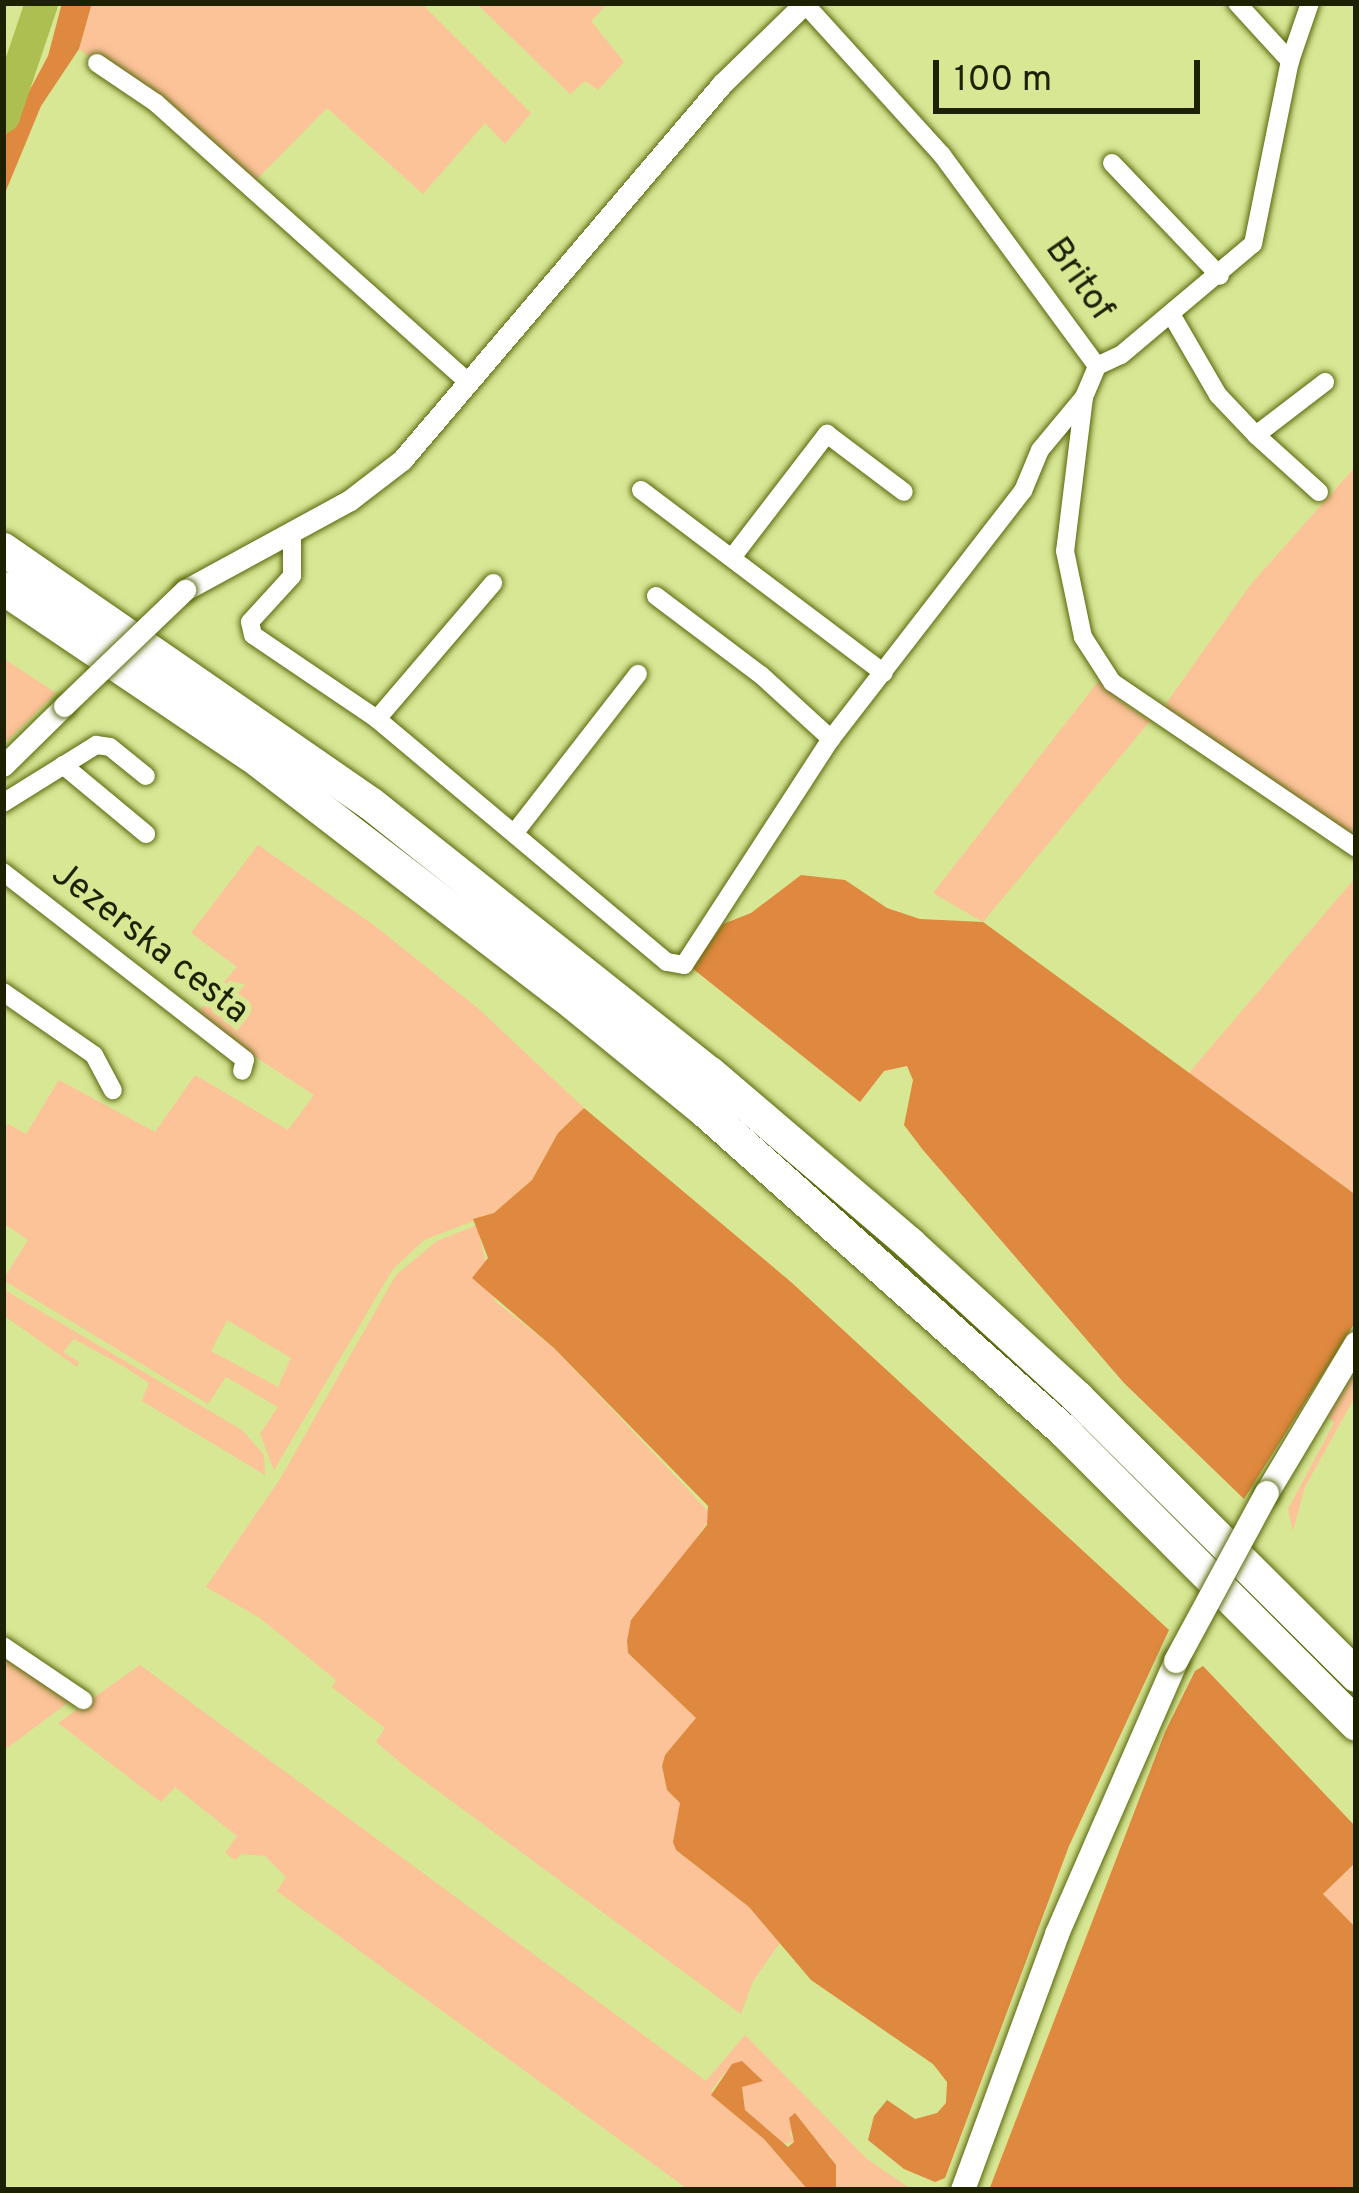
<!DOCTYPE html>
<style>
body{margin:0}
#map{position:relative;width:1359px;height:2193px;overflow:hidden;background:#d7e794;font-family:Overpass,sans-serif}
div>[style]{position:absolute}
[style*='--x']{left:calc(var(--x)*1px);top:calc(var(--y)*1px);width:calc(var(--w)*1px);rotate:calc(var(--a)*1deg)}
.green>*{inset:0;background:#fcc298}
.forest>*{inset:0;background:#df883f}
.river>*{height:33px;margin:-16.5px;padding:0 16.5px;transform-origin:16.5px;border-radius:16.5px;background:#adbf50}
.roads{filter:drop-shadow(0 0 3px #5b670d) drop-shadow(0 0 3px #5b670d)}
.minor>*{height:18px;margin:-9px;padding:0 9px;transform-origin:9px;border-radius:9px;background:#fff}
.tertiary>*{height:21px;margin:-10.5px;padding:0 10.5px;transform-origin:10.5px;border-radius:10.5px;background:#fff}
.secondary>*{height:24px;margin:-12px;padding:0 12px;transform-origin:12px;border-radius:12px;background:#fff}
.motorway>*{height:33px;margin:-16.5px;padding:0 16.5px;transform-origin:16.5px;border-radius:16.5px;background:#fff}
.bridges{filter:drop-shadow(0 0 3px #5b670d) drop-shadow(0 0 3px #5b670d)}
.tertiary-bridge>*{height:21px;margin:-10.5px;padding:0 10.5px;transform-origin:10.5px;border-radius:10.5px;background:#fff}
.secondary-bridge>*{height:24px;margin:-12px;padding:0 12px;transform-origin:12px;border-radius:12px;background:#fff}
span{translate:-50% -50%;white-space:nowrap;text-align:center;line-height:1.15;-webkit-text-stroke:12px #d7e794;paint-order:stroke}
.street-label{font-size:36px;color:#1c2101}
.frame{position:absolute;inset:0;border:6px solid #1c2101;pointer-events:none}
.scale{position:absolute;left:933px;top:60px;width:267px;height:54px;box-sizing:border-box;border:6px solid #1c2101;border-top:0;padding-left:15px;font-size:36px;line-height:42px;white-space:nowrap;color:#1c2101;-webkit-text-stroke:9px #d7e794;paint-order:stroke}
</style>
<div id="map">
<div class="green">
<div style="clip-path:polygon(92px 3px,421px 3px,531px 113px,505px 144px,485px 123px,423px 194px,327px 108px,254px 182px,79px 49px)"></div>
<div style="clip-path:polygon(476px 3px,608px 3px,591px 21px,624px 62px,598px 90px,585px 81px,570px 94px)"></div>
<div style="clip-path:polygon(1356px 466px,1356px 838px,1167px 714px,1167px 702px,1251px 584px)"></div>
<div style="clip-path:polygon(3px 658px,56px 693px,3px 745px)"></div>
<div style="clip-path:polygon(1101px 678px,1121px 702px,1150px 721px,983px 922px,933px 893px)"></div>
<div style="clip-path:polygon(evenodd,258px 845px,375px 926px,480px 1010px,584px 1108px,558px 1133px,532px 1180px,494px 1213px,424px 1240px,393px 1269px,274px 1470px,260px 1434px,278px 1407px,226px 1377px,208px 1404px,3px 1280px,28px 1240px,3px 1223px,3px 1131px,8px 1124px,26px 1134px,59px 1080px,155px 1132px,195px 1075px,288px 1130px,314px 1095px,194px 1017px,237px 967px,191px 933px,258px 845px,227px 1320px,291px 1358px,278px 1387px,211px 1351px,227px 1320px)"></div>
<div style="clip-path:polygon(1356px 877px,1356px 1195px,1188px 1074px)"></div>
<div style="clip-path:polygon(477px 1225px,495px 1301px,554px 1348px,712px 1515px,627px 1641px,628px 1653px,697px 1718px,665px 1755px,662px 1766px,667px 1790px,680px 1803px,676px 1850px,749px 1907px,780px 1943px,753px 1981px,741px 2014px,408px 1769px,376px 1742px,385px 1728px,332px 1687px,336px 1680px,260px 1618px,206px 1587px,280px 1479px,396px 1275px,437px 1241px)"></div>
<div style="clip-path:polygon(3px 1289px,242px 1430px,264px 1455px,265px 1475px,142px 1401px,149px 1383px,123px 1366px,74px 1339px,63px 1352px,79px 1362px,77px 1367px,3px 1315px)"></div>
<div style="clip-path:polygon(1356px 1369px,1356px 1395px,1305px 1487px,1293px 1531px,1288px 1509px,1334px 1423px,1328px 1416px)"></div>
<div style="clip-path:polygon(3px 1651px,69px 1702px,3px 1751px)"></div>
<div style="clip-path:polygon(140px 1665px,706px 2081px,745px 2035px,867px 2159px,911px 2189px,836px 2190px,831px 2156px,789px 2131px,794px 2142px,782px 2144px,745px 2110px,742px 2086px,727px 2070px,711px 2091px,764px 2139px,808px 2190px,689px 2190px,277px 1891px,286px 1877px,265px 1856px,242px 1854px,235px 1860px,225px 1853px,237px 1836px,175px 1787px,161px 1802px,58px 1723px)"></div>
<div style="clip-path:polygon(1356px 1862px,1356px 1928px,1323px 1894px)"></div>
</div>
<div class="forest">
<div style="clip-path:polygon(62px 3px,92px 3px,79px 49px,41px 106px,3px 198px,3px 140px,48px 56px)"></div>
<div style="clip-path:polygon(801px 875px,845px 880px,887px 908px,920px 919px,983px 922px,1356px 1195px,1356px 1321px,1244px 1499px,1124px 1383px,923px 1150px,904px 1125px,913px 1080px,907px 1066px,884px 1071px,860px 1102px,692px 968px,723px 924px,751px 913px)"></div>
<div style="clip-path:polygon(584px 1108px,791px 1282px,1169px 1630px,1069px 1846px,945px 2178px,935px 2182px,904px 2169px,868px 2140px,874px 2116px,887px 2100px,915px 2119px,937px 2113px,946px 2103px,947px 2082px,933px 2064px,811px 1980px,749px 1907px,676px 1850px,673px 1842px,680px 1803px,667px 1790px,662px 1766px,665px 1755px,696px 1718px,628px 1653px,627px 1641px,631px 1620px,707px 1525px,708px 1506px,554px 1348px,472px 1278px,488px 1258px,473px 1219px,494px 1213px,532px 1180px,558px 1133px)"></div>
<div style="clip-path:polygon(1203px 1666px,1356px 1827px,1356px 1862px,1323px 1894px,1356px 1928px,1356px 2190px,989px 2190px,1165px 1732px,1195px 1671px)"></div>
<div style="clip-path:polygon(742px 2061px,763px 2081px,742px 2087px,745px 2110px,788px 2147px,794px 2142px,789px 2118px,795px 2113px,836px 2165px,836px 2190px,808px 2190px,764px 2139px,711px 2095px,732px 2064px)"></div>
</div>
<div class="river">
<div style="--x:3;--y:116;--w:119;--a:-71.4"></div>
</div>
<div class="roads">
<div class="minor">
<div style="--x:1237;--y:3;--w:79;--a:47.6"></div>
<div style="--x:805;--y:4;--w:204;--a:47.8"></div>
<div style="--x:942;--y:155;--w:262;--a:53.7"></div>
<div style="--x:97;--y:63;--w:71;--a:34.1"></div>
<div style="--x:156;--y:103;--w:420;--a:41.8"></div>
<div style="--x:1112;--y:163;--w:156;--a:46.3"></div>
<div style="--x:1171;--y:314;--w:94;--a:59.9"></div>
<div style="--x:1218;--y:395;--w:55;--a:46.5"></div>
<div style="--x:1097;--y:366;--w:26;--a:-25"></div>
<div style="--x:1121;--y:355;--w:172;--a:-40.1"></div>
<div style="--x:1253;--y:244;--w:187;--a:-78.6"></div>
<div style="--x:1290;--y:61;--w:61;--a:-71"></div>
<div style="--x:1084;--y:397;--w:155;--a:97"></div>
<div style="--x:1065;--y:551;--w:88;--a:78.2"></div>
<div style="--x:1083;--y:637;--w:54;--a:57.2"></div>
<div style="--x:1112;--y:682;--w:295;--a:34.2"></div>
<div style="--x:641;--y:490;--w:304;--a:37"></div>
<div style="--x:1319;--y:492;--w:85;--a:-137.9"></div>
<div style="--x:1256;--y:435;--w:87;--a:-37.5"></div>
<div style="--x:292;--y:531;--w:45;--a:90"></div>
<div style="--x:292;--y:576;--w:62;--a:132.4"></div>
<div style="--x:250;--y:622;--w:13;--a:77"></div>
<div style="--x:253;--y:635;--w:150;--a:34.1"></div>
<div style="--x:377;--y:719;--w:378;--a:40"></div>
<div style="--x:667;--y:962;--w:17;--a:10"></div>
<div style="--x:684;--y:965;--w:270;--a:-57"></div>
<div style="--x:831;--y:739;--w:314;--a:-52.3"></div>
<div style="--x:1023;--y:491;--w:44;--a:-67.5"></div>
<div style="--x:1040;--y:450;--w:69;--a:-50.3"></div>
<div style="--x:1084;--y:397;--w:34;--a:-67"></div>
<div style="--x:734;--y:555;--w:153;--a:-52.5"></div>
<div style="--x:827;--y:434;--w:96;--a:37"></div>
<div style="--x:656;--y:596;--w:131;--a:37"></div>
<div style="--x:761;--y:675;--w:95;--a:42.4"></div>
<div style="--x:377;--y:719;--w:179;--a:-49.5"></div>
<div style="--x:63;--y:765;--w:108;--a:39.7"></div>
<div style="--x:3;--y:803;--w:110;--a:-31.9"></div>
<div style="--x:96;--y:745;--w:14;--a:8"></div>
<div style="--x:110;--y:747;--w:46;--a:38.9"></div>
<div style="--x:516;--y:831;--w:199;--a:-52.2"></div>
<div style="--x:3;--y:872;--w:306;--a:37.8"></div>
<div style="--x:245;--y:1060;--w:11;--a:105"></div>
<div style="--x:3;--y:992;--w:111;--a:34.7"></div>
<div style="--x:94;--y:1055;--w:40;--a:62"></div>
<div style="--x:3;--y:1646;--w:97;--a:34"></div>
</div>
<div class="tertiary">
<div style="--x:185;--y:590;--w:188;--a:-28.6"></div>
<div style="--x:350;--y:500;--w:66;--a:-37.6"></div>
<div style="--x:402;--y:460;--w:494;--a:-49.6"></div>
<div style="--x:722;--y:84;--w:116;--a:-44.3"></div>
<div style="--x:3;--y:766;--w:86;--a:-44.5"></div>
</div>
<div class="secondary">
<div style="--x:1267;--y:1493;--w:174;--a:-59.1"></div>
<div style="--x:963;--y:2190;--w:273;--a:-69.8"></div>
<div style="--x:1057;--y:1934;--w:298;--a:-66.4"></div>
</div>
<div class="motorway">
<div style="--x:3;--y:549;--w:446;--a:34.7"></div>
<div style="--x:370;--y:803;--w:434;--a:38.5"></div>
<div style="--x:710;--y:1073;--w:262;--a:40.5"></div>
<div style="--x:909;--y:1243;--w:228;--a:42.5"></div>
<div style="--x:1077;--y:1397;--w:394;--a:44.9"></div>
<div style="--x:3;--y:588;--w:299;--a:34"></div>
<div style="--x:251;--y:755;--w:394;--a:37.6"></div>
<div style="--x:563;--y:995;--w:183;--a:39.2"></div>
<div style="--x:705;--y:1111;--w:485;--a:41.7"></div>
<div style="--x:1067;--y:1434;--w:409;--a:45.1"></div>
</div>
</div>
<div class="bridges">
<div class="tertiary-bridge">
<div style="--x:64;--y:706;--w:168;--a:-43.8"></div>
</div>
<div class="secondary-bridge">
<div style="--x:1176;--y:1661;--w:191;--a:-61.6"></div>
</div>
</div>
<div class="street-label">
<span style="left:1078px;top:280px;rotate:55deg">Britof</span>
<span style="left:149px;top:944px;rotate:38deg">Jezerska cesta</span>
</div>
<div class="frame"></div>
<div class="scale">100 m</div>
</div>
